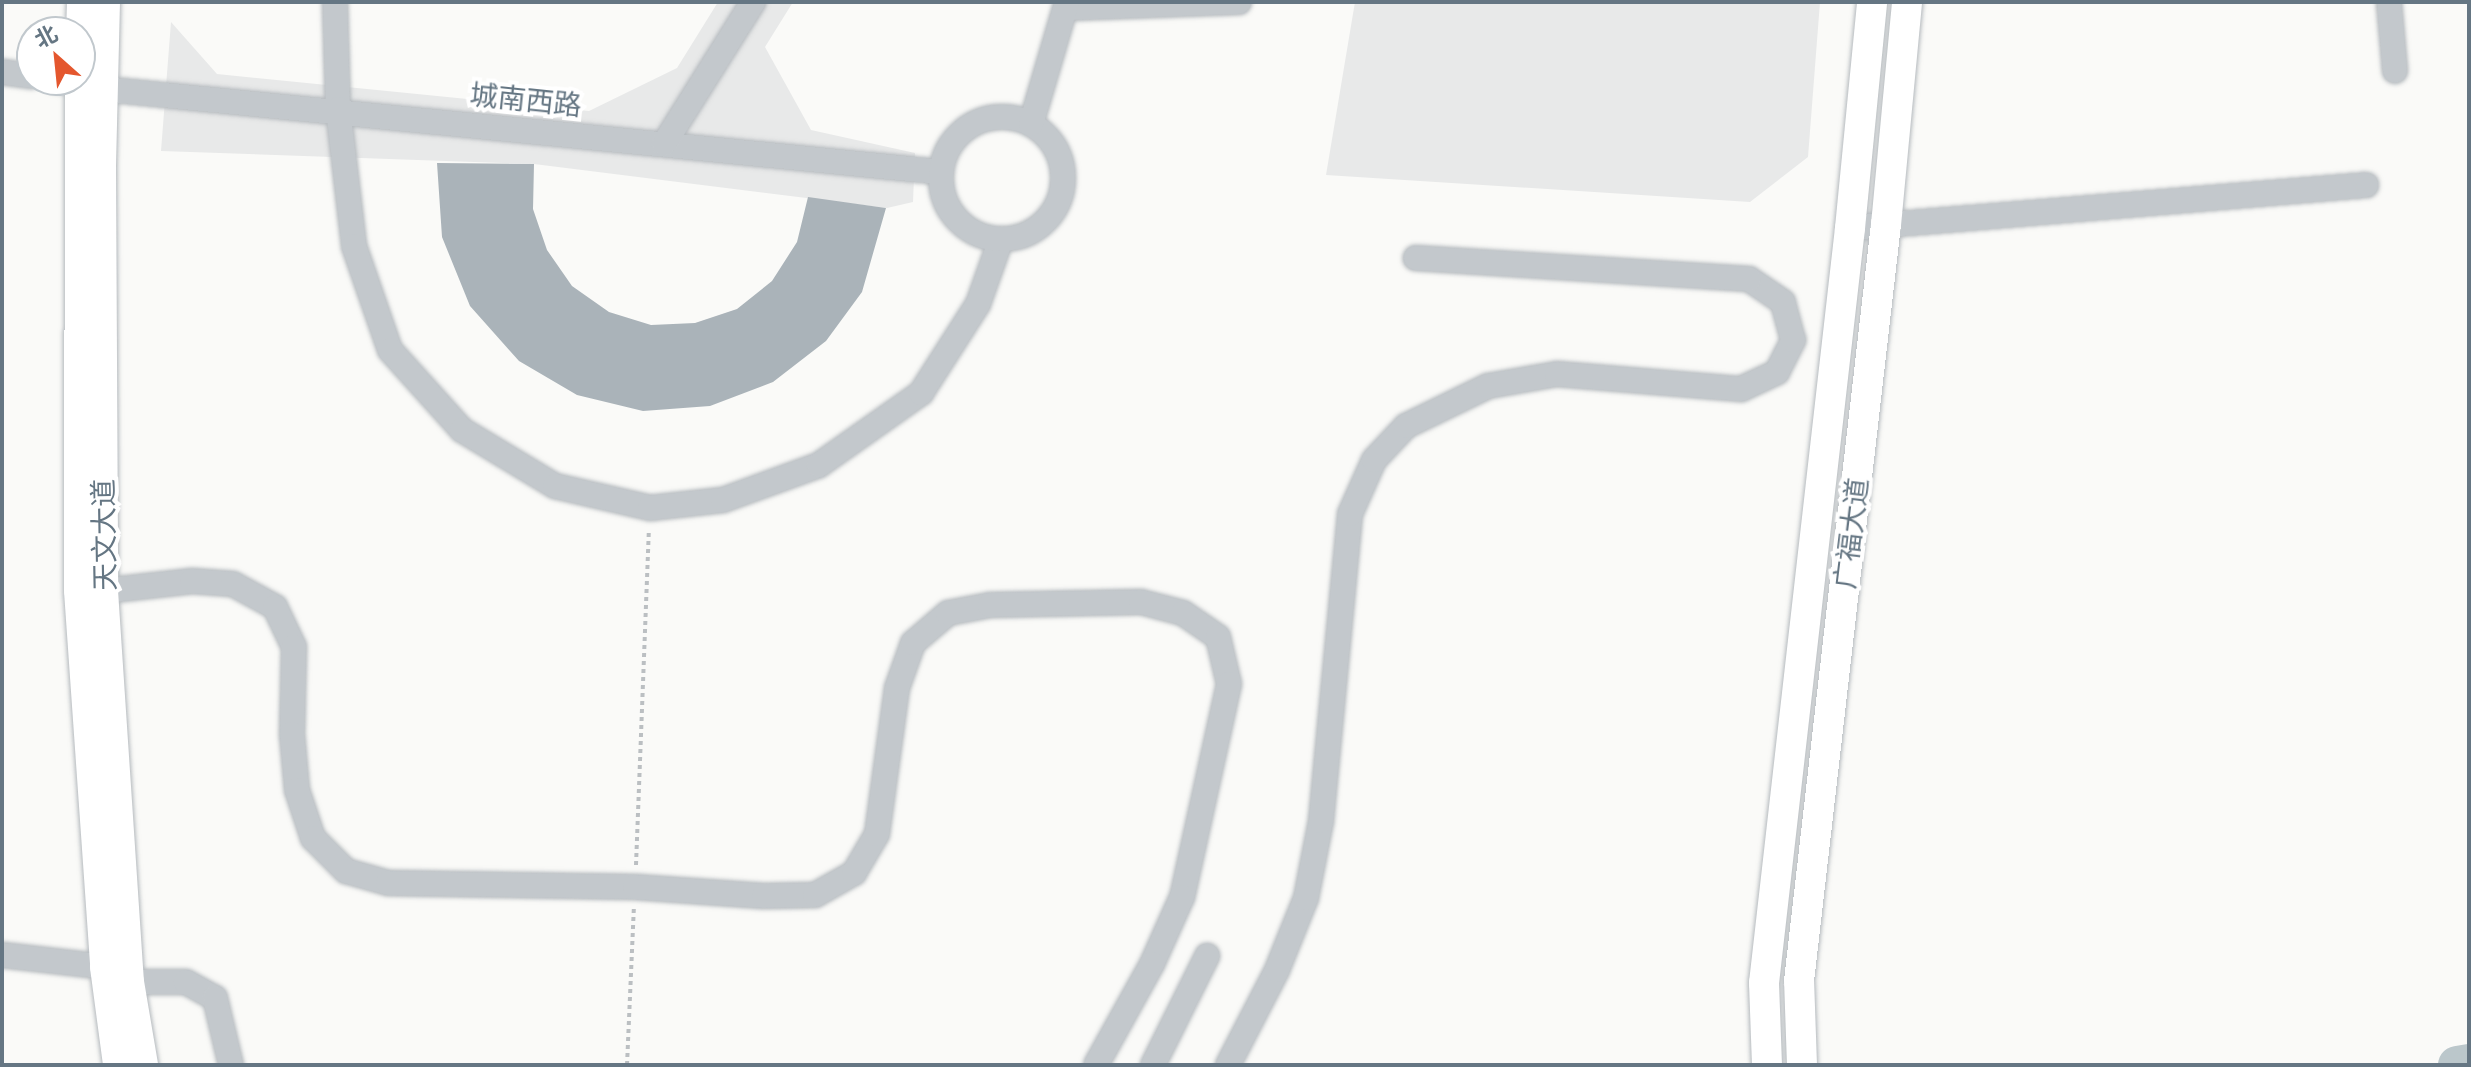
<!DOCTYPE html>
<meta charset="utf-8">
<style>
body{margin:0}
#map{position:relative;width:2471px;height:1067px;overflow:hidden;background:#fafaf8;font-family:Lato,"Noto Sans SC",sans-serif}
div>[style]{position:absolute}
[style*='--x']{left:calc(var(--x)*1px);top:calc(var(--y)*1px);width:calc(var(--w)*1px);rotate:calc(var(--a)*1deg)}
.built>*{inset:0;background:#e8e9e9}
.river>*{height:38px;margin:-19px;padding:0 19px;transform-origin:19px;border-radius:19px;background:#bbc7cb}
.building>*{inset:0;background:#aab3b9}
.path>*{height:4px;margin-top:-2px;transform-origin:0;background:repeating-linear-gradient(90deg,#bbbfc2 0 4px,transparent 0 8px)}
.roads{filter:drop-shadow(0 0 2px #b5babe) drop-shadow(0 0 2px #b5babe)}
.minor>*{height:24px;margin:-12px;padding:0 12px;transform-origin:12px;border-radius:12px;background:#c3c8cc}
.minor>.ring{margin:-12px;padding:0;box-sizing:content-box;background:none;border:24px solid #c3c8cc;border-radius:50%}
.major>*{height:30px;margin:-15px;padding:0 15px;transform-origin:15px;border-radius:15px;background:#fff}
span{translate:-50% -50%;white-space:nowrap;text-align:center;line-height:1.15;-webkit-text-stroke:8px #fff;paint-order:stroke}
.street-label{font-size:28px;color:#657683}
.frame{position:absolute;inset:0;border:4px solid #657683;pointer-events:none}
.north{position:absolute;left:16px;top:16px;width:80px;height:80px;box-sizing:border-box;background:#fff;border:2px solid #c1c8cd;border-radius:50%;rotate:333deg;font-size:22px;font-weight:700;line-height:32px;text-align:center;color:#657683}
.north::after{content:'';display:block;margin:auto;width:28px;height:36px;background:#e4572e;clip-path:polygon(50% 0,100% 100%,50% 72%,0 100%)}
</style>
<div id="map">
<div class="built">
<div style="clip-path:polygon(718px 2px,793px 2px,765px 47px,811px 130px,915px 153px,913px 202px,887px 208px,534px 164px,161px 151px,171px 22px,217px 74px,589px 111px,677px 68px)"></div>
<div style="clip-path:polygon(1355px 2px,1820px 2px,1808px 157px,1750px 202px,1326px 175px)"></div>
</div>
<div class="river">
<div style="--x:2457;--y:1065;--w:12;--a:-9"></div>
</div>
<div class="building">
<div style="clip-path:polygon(437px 163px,534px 164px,533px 209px,547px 250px,572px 286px,609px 312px,651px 325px,695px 323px,737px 309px,772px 281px,797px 242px,808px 197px,886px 208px,862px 292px,826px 341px,773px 382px,710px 406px,643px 411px,577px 395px,519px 361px,470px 306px,442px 237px)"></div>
</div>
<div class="path">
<div style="--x:636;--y:865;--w:335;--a:-87.8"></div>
<div style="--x:627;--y:1065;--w:159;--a:-87.5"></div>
</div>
<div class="roads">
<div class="minor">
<div style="--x:335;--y:2;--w:107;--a:88.4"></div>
<div style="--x:338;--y:109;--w:138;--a:83.3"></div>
<div style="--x:354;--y:246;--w:110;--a:70.9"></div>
<div style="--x:390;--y:350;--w:108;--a:48"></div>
<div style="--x:462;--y:430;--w:109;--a:31.1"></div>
<div style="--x:555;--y:486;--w:98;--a:13"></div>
<div style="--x:650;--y:508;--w:73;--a:-6.3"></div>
<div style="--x:723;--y:500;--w:102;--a:-20"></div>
<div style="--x:819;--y:465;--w:125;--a:-35.2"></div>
<div style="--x:921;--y:393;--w:106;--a:-57.4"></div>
<div style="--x:978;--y:304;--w:69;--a:-70.5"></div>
<div style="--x:2389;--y:2;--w:69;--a:85"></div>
<div style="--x:1066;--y:8;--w:173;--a:-2"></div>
<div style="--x:2;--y:72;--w:30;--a:8"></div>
<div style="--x:55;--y:80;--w:24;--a:9"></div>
<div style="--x:103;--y:89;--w:842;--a:5.66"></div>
<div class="ring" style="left:941px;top:117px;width:98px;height:98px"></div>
<div style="--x:1031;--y:124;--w:127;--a:-73.6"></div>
<div style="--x:664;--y:144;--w:168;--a:-57.9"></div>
<div style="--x:1850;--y:228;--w:518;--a:-4.76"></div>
<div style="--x:103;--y:591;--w:90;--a:-6.4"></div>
<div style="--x:192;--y:581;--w:41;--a:4.2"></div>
<div style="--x:233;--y:584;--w:48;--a:28.7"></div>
<div style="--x:275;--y:607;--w:44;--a:64.6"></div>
<div style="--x:294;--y:647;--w:87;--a:91.3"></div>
<div style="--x:292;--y:734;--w:56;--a:84.9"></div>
<div style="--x:297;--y:790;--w:51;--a:71.6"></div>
<div style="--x:313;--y:838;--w:47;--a:45"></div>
<div style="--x:346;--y:871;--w:44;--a:15.9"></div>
<div style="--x:388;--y:883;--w:247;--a:0.9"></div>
<div style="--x:635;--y:887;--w:129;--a:4"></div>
<div style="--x:764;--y:896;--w:51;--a:-1.1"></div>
<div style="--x:815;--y:895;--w:45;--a:-29.4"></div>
<div style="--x:854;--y:873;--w:45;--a:-59.5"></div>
<div style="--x:877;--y:834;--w:147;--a:-82.2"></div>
<div style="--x:897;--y:688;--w:48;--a:-70.4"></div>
<div style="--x:913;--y:643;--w:46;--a:-40.6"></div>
<div style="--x:948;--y:613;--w:43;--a:-10.8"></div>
<div style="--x:990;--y:605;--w:151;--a:-1.1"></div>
<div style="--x:1141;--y:602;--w:43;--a:14.7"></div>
<div style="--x:1183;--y:613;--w:42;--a:34.4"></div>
<div style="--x:1218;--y:637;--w:48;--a:76.8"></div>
<div style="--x:1229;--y:684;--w:218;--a:102.4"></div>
<div style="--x:1182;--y:897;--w:73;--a:114.1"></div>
<div style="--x:1152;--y:964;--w:115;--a:119"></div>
<div style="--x:2;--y:955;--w:104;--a:6.6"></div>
<div style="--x:129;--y:982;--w:57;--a:0"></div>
<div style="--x:186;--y:982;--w:33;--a:29"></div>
<div style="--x:215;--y:998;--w:69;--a:76.6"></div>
<div style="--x:1153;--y:1065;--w:122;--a:-63.6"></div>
<div style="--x:1228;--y:1065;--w:107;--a:-62.7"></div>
<div style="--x:1277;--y:970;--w:78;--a:-68.1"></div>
<div style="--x:1306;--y:898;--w:78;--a:-79"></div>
<div style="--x:1321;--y:821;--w:308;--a:-84.6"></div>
<div style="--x:1350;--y:514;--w:59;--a:-66"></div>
<div style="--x:1374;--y:460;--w:47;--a:-46.7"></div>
<div style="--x:1406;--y:426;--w:91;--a:-26"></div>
<div style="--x:1488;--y:386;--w:70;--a:-9.9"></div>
<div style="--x:1557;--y:374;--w:185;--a:4.7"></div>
<div style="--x:1741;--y:389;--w:40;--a:-25"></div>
<div style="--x:1777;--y:372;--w:36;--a:-63"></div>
<div style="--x:1793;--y:340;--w:39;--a:-105"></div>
<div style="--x:1783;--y:302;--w:41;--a:-145.9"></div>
<div style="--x:1749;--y:279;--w:334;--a:-176.4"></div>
</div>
<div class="major">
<div style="--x:105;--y:2;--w:165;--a:91.4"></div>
<div style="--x:101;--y:167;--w:424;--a:89.7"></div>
<div style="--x:103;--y:591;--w:392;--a:86.2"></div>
<div style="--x:129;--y:982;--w:84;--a:80.4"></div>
<div style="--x:80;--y:73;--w:71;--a:-88.4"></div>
<div style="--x:80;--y:80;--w:511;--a:90.11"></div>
<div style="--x:79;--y:591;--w:377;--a:86"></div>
<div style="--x:105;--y:967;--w:99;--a:82.4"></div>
<div style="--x:1767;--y:1065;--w:82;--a:-92.1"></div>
<div style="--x:1764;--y:983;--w:760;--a:-83.5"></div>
<div style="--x:1850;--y:228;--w:227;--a:-84.4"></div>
<div style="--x:1802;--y:1065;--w:84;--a:-92"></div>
<div style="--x:1799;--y:981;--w:761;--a:-83.44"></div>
<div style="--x:1886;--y:225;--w:224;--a:-84.6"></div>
</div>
</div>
<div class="street-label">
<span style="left:526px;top:99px;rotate:6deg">城南西路</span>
<span style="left:1850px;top:533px;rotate:-83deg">广福大道</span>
<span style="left:103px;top:535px;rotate:-91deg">天文大道</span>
</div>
<div class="frame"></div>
<div class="north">北</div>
</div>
